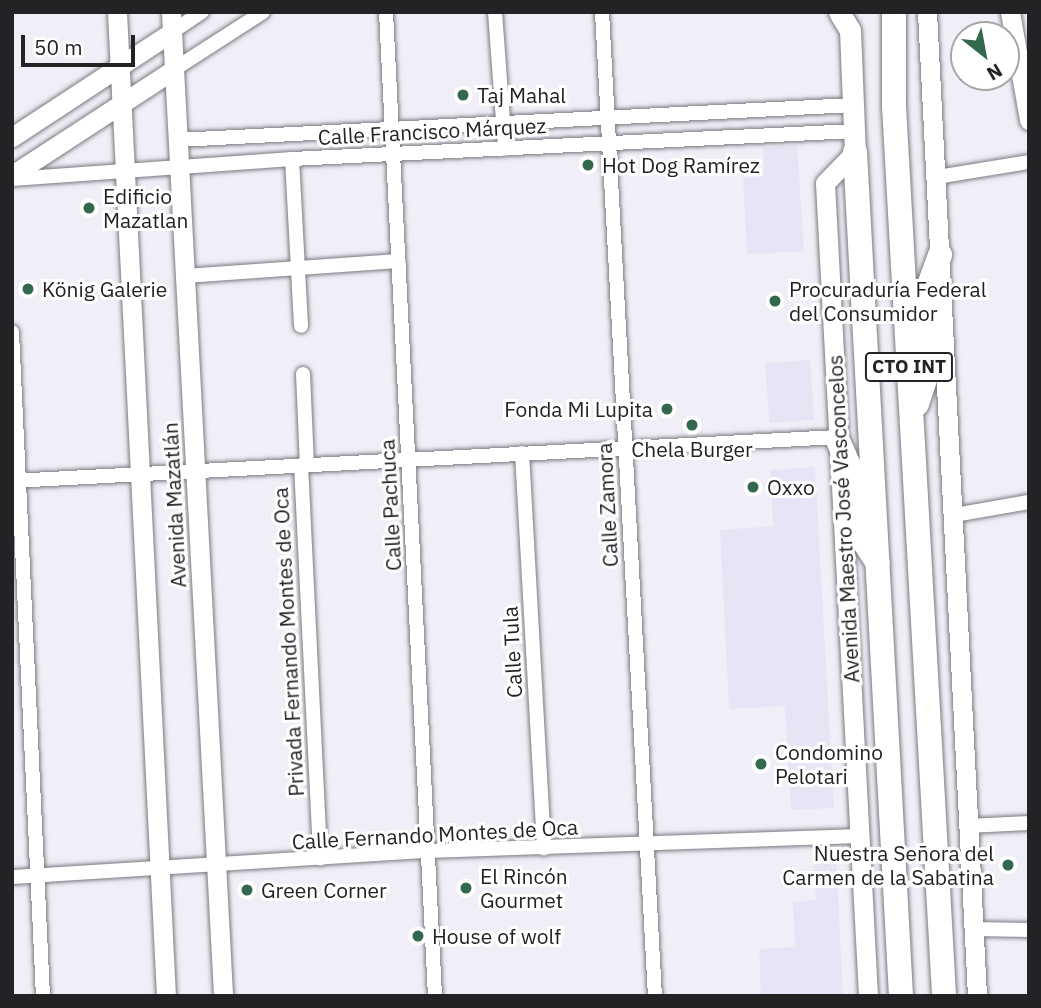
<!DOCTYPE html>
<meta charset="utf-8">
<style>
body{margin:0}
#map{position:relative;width:1041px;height:1008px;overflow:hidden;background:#f0eff7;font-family:"IBM Plex Sans",sans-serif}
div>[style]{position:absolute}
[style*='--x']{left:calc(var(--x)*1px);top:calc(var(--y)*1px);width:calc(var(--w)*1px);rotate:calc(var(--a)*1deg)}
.built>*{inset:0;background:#e6e5f5;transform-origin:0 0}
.roads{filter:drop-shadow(0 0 2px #7a7a81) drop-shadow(0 0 2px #7a7a81)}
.street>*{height:14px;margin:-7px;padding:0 7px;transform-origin:7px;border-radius:7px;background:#fff}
.secondary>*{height:19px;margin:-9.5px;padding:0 9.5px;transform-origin:9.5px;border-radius:9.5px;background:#fff}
.primary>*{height:21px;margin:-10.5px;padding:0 10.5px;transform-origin:10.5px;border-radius:10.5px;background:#fff}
.highway>*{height:24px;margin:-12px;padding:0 12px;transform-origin:12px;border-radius:12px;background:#fff}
.dots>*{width:19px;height:19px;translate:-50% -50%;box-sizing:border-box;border:4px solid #fff;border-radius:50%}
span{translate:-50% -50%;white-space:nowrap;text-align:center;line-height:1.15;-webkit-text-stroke:6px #fff;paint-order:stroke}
.shield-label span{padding:2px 5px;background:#fff;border:2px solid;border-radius:5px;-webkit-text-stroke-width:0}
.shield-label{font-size:19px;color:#232326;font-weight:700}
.poi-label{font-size:21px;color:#232326}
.left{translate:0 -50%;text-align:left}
.right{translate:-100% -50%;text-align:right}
.street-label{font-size:21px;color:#232326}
.frame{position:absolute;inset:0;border:14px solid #232326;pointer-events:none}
.north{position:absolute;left:950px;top:21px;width:70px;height:70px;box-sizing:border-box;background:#fff;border:2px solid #a7a7a8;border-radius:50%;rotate:149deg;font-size:19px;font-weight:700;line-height:28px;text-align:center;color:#232326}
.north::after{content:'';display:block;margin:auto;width:24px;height:32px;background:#32684e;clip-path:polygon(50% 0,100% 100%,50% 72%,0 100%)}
.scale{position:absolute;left:21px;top:35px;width:114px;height:32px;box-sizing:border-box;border:4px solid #232326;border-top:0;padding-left:9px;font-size:21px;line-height:24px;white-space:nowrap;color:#232326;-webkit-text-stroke:5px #fff;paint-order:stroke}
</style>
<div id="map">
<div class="built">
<div style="clip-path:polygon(797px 145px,804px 251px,747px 254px,743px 178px,764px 176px,763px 147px)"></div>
<div style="left:810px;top:360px;width:60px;height:45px;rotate:86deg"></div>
<div style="clip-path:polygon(815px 467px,834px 808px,791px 810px,785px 706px,729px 709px,720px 530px,773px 526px,770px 470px)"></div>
<div style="clip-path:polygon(836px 854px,843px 996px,761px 996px,759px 949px,795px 947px,793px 902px,816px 900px,813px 855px)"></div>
</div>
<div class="roads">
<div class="street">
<div style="--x:386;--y:12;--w:985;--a:87.15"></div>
<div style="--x:495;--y:12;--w:137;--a:85.8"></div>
<div style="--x:602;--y:12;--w:985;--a:86.92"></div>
<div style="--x:172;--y:32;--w:36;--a:-34"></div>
<div style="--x:173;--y:70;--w:107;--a:-32.8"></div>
<div style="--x:178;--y:140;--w:676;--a:-2.97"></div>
<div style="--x:292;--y:159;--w:167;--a:86.9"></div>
<div style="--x:937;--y:177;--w:93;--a:-9.3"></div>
<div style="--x:12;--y:179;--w:281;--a:-4.1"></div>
<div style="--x:292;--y:159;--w:563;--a:-2.85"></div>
<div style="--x:185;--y:276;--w:214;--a:-4"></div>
<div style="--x:12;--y:332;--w:665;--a:87.33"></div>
<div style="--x:303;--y:374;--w:90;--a:87.5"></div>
<div style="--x:522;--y:453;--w:396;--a:86.8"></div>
<div style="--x:301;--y:465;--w:394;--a:87.2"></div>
<div style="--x:12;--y:481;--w:828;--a:-3.05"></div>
<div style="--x:955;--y:515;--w:75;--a:-10"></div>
<div style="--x:967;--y:826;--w:62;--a:-2.8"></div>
<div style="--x:12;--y:877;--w:417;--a:-3.6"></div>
<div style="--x:428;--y:851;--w:432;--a:-2"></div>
<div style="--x:973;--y:929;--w:56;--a:1"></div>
</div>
<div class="secondary">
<div style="--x:117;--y:12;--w:985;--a:87.15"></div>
<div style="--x:171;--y:12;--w:985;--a:86.97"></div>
<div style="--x:927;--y:12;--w:985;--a:87.09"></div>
<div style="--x:1010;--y:12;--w:110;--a:80"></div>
<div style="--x:12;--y:137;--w:191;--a:-33.3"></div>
<div style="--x:855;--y:152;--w:43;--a:134.1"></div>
<div style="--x:825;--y:183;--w:814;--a:86.97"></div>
<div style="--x:12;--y:175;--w:192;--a:-33.1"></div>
</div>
<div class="primary">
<div style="--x:839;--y:12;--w:21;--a:59"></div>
<div style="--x:850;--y:30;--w:122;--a:87.7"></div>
</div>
<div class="highway">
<div style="--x:894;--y:12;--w:94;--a:90"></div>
<div style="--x:894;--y:106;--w:891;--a:86.78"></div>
<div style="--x:855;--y:152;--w:845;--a:86.88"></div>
<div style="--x:917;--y:404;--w:36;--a:-72"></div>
<div style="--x:928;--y:370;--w:74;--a:-92.3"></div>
<div style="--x:925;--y:296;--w:44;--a:-69.9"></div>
<div style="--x:839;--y:443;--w:27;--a:66"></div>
<div style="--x:850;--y:468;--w:63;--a:83.7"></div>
<div style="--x:857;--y:531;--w:38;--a:57"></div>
</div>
</div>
<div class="dots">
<div style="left:463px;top:95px;background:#32684e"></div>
<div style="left:588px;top:165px;background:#32684e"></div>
<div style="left:89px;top:208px;background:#32684e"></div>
<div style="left:28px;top:289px;background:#32684e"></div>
<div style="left:775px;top:301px;background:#32684e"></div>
<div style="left:667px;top:409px;background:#32684e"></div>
<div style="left:692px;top:425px;background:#32684e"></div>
<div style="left:753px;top:487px;background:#32684e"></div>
<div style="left:761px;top:764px;background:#32684e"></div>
<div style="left:1008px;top:865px;background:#32684e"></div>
<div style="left:466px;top:888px;background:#32684e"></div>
<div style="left:247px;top:890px;background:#32684e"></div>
<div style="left:418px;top:936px;background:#32684e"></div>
</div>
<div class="shield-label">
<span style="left:909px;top:367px">CTO INT</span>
</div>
<div class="poi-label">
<span class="left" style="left:477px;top:95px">Taj Mahal</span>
<span class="left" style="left:602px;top:165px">Hot Dog Ramírez</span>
<span class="left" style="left:103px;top:208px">Edificio<br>Mazatlan</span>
<span class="left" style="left:42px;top:289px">König Galerie</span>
<span class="left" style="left:789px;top:301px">Procuraduría Federal<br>del Consumidor</span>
<span class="right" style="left:653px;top:409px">Fonda Mi Lupita</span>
<span style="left:692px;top:449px">Chela Burger</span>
<span class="left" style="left:767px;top:487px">Oxxo</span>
<span class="left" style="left:775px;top:764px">Condomino<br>Pelotari</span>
<span class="right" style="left:994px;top:865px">Nuestra Señora del<br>Carmen de la Sabatina</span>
<span class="left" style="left:480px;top:888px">El Rincón<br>Gourmet</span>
<span class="left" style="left:261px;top:890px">Green Corner</span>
<span class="left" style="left:432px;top:936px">House of wolf</span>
</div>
<div class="street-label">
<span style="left:432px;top:131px;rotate:-3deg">Calle Francisco Márquez</span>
<span style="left:174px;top:505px;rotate:-93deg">Avenida Mazatlán</span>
<span style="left:390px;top:505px;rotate:-93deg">Calle Pachuca</span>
<span style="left:607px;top:505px;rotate:-93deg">Calle Zamora</span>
<span style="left:843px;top:519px;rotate:-93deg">Avenida Maestro José Vasconcelos</span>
<span style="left:288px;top:642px;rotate:-93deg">Privada Fernando Montes de Oca</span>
<span style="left:512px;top:652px;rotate:-93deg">Calle Tula</span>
<span style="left:435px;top:834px;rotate:-3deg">Calle Fernando Montes de Oca</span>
</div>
<div class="frame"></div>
<div class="north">N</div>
<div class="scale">50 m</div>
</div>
